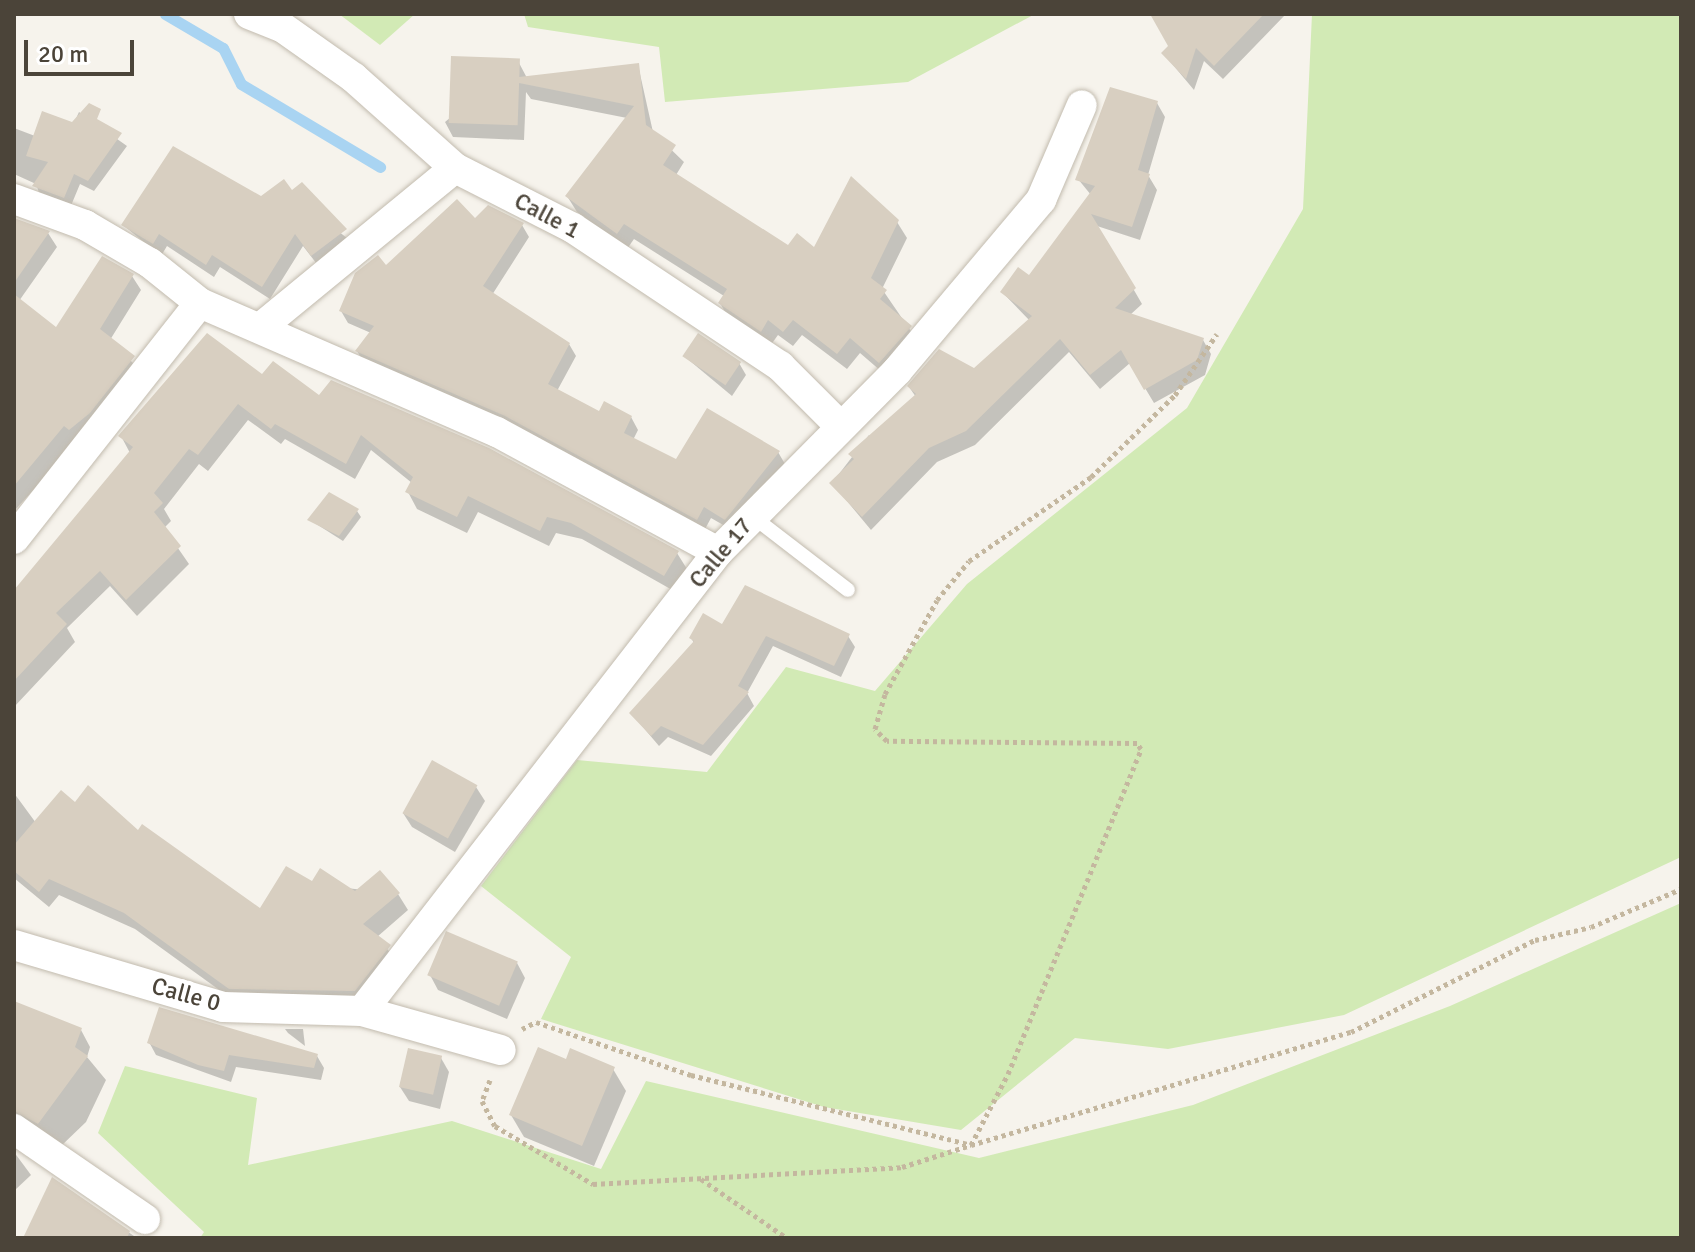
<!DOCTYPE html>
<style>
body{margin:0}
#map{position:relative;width:1695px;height:1252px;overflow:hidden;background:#f6f3ec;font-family:Signika,sans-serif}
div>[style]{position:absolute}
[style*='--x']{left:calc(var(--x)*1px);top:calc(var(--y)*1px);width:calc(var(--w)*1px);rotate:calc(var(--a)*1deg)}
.green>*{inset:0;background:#d2eab5}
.shadow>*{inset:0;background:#0003}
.stream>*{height:11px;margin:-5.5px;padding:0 5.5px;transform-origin:5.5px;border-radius:5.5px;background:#a9d4f2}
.building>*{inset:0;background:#d8cfc1;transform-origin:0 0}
.path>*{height:5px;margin-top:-2.5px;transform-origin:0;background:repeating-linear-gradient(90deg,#c4b79f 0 4px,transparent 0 8px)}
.roads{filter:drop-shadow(0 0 2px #c2bbae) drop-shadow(0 0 2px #c2bbae)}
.lane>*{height:14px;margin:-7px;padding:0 7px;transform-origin:7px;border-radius:7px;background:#fff}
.street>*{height:30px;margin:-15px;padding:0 15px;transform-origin:15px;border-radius:15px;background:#fff}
span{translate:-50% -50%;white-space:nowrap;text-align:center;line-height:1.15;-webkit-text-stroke:8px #fff;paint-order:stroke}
.street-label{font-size:24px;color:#4b4439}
.frame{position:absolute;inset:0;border:16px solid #4b4439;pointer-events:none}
.scale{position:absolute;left:24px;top:40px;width:110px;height:36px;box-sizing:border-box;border:4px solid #4b4439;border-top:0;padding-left:10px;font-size:24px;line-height:28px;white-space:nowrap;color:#4b4439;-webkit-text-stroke:6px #fff;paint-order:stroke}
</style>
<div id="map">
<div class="green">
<div style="clip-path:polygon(339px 14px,415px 14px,380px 45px)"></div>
<div style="clip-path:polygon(524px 14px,1035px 14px,908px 82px,665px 102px,659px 47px,528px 27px)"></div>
<div style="clip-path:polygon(1312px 14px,1681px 14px,1681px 857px,1344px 1015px,1168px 1049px,1075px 1038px,961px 1130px,824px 1107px,541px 1019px,571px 957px,481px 886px,577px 760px,707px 772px,786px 667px,875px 691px,967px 584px,1187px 408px,1303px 209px)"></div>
<div style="clip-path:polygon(1681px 903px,1681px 1238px,200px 1238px,204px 1232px,98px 1133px,125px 1066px,257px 1098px,248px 1165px,452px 1121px,601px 1169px,646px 1081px,979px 1158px,1193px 1105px,1450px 1006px)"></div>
</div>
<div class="shadow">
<div style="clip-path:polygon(1201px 14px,1286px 14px,1223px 79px,1204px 61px,1194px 90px,1163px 53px)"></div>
<div style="clip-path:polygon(518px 61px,527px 78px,638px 65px,653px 132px,684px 162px,676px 175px,788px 247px,815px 250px,897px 222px,907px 238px,882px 289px,919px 343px,889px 378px,860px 353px,847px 369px,802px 335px,793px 346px,778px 335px,770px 346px,729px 319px,720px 303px,724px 296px,634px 239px,627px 249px,577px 212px,567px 196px,627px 118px,531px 99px,526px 92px,524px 140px,453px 137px,445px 122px)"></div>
<div style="clip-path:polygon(1157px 103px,1165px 117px,1148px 175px,1157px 190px,1140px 240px,1097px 226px,1142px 304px,1130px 315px,1203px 340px,1211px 354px,1205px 375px,1154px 403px,1130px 363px,1100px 389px,1069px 352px,975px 445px,937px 462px,871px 530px,832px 483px,869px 435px,873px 439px,916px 397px,909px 387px,974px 371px,1030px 321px,1002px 292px,1030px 278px,1091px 195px,1078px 179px)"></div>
<div style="clip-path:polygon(79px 112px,127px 146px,94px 191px,80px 184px,70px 208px,41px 198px,36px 184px,14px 174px,14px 128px,35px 136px,73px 125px)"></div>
<div style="clip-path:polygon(291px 193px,353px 243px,320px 268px,303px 246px,270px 299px,220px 267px,214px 277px,167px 246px,161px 256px,123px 225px)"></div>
<div style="clip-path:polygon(14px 220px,48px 233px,57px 247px,19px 301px,57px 330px,132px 276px,141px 290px,110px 340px,142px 372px,14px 511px)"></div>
<div style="clip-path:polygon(475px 221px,522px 225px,529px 237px,492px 295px,569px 344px,576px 356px,557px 391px,600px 413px,631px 417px,638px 430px,633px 440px,677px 462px,778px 452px,785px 464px,732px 530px,711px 518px,704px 531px,364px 363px,357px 351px,371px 333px,348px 323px,341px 311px,385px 268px)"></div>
<div style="clip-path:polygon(684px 356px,739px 363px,746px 375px,732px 396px)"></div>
<div style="clip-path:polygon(263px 377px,677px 553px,687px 569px,674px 591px,582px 539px,556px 533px,549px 546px,478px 512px,467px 533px,417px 509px,408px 492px,412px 483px,371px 450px,355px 479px,285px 439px,281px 444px,248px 420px,208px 471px,199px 464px,164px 509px,171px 521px,164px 528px,189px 564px,137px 616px,110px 586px,67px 628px,75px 642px,14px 707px,14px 593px,130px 453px,121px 436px)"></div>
<div style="clip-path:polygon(357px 511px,361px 517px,343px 541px,310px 520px)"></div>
<div style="clip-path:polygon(723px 627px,848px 636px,855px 647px,841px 677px,773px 646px,747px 693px,754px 706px,711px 756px,668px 737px,659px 746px,631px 713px,694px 643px,691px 638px)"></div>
<div style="clip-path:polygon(476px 787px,485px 801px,455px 852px,412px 827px,403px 813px)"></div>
<div style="clip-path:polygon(14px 793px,36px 823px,75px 805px,139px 833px,260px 910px,312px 884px,398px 894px,408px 910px,377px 937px,399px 963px,365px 1007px,240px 1005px,135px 929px,59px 895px,49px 907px,14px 878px)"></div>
<div style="clip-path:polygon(517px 963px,525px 978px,507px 1019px,438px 990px,430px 975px)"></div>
<div style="clip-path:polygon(14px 1016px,81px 1030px,90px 1047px,87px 1057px,106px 1080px,86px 1122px,60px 1147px,14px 1133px)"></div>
<div style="clip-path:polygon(285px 1029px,303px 1029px,305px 1046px,288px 1033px)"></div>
<div style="clip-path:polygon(149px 1042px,317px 1056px,324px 1068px,321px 1080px,236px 1067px,231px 1082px,156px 1055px)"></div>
<div style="clip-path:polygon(441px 1058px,449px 1072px,440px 1109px,409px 1101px,400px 1087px)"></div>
<div style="clip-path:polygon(567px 1061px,613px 1069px,626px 1091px,594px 1166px,524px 1137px,511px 1115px)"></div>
<div style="clip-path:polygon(14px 1152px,31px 1175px,14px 1191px)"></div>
<div style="clip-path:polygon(53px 1180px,134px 1236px,162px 1238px,25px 1238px)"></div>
</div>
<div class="stream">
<div style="--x:165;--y:14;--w:67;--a:30.4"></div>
<div style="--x:223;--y:48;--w:40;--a:63.4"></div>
<div style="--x:241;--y:84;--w:162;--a:30.8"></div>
</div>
<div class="building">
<div style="clip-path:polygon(1150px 14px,1264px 14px,1214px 66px,1196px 48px,1186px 79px,1161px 53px,1168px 46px)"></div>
<div style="left:451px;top:56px;width:69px;height:67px;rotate:2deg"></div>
<div style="clip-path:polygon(639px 63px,646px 125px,676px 145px,663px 165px,788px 245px,797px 233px,814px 247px,851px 176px,899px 220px,871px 278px,887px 290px,880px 299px,912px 326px,879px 363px,850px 338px,837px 354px,793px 320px,783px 332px,768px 320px,761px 332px,718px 303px,727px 289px,624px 224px,617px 234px,565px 196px,634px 106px,519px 83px,519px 77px)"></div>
<div style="clip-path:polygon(1110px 87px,1158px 101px,1138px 170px,1150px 174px,1132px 227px,1091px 214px,1136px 288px,1115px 308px,1204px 338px,1197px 360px,1144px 390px,1121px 350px,1090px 375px,1060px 339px,966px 431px,929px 448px,862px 517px,829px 483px,854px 459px,848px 454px,916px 394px,907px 386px,939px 349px,974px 368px,1032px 316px,1000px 292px,1018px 267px,1029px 275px,1095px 186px,1075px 180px)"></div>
<div style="clip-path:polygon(89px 103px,101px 109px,97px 119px,122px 133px,88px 181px,74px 174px,64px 198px,32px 186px,48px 162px,26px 156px,42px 111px,72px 122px)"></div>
<div style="clip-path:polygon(173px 146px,261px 196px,284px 179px,292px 190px,302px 182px,347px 229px,311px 256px,295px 234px,262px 287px,212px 255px,206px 265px,159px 234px,153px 244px,121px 225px)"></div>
<div style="clip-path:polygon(457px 199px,475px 218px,488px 205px,524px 223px,483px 286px,570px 343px,548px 384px,599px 411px,604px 401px,632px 416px,624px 433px,676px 459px,707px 408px,780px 451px,725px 520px,704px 507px,697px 520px,505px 416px,355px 351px,374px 326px,339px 311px,355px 273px,378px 255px,386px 265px)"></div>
<div style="clip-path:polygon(14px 218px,50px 231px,14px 283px)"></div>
<div style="clip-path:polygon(102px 256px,134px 274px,100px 329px,135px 356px,90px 413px,69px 430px,64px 426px,14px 486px,14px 294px,56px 327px)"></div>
<div style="clip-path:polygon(207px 333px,262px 374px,273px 361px,319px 395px,331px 380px,489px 448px,679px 551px,664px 576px,571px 523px,547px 517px,540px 531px,468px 496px,457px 517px,405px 492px,413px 477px,361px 435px,346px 464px,275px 424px,271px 429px,238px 404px,198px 455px,189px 449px,154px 493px,163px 503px,154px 512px,181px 546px,126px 600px,100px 571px,56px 613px,67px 624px,14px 681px,14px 590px,133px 447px,118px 436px)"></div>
<div style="left:698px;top:333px;width:52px;height:28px;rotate:34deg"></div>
<div style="clip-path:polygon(329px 492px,359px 509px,339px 536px,307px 520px)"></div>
<div style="clip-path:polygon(745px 585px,850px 634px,834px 666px,766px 636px,738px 686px,749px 692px,703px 745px,661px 726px,651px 736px,629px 713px,694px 641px,689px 638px,703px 613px,722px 624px)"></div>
<div style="left:432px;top:760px;width:52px;height:61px;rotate:29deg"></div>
<div style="clip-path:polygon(88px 785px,138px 830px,142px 824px,260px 908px,286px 866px,312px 881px,320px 868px,355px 891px,380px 870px,400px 893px,363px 924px,391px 945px,355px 991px,229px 989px,124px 913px,49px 879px,39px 892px,14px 871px,14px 845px,61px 790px,75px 802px)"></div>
<div style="left:446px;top:931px;width:78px;height:48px;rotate:23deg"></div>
<div style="clip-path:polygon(14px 1001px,82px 1028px,75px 1047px,88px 1056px,38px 1124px,14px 1111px)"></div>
<div style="clip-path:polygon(159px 1007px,318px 1054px,314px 1068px,229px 1055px,224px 1071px,198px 1065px,147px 1043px)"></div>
<div style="clip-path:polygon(538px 1047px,566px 1059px,570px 1048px,615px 1067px,582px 1146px,509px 1115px)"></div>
<div style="left:408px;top:1048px;width:35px;height:40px;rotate:13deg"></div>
<div style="clip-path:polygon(52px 1177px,130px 1231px,127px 1238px,23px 1238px)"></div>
</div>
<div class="path">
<div style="--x:522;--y:1029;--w:16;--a:-27"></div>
<div style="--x:536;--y:1022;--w:164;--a:18.9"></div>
<div style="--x:691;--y:1075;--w:289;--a:14"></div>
<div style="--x:971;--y:1145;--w:396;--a:-16.6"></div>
<div style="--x:1351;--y:1032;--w:206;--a:-26.6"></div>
<div style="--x:1535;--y:940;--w:57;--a:-13.1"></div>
<div style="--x:1591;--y:927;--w:98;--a:-22.9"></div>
<div style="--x:490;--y:1080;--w:22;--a:111"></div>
<div style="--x:482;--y:1101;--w:28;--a:63"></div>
<div style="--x:495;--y:1126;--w:114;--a:30.6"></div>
<div style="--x:593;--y:1184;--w:309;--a:-3.1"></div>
<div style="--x:902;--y:1167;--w:72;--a:-17.7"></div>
<div style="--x:971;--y:1145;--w:80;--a:-62.5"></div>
<div style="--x:1008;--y:1074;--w:351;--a:-67.7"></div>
<div style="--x:1141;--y:749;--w:7;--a:-124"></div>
<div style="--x:1137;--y:743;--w:250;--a:-179.5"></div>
<div style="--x:887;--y:741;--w:17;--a:-135"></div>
<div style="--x:875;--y:729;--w:36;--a:-74"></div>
<div style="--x:885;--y:694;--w:107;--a:-61"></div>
<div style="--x:937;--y:600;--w:50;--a:-50.6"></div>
<div style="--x:969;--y:561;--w:148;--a:-34.5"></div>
<div style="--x:1091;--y:477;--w:117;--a:-44.3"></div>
<div style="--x:1175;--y:395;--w:74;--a:-55.5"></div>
<div style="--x:701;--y:1179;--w:104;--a:34.5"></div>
</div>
<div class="roads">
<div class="lane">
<div style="--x:752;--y:516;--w:121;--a:37.6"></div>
</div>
<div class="street">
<div style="--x:249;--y:14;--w:35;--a:22"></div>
<div style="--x:282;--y:27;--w:88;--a:35.3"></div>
<div style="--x:354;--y:78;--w:135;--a:41.7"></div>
<div style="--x:455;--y:168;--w:132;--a:27"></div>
<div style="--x:573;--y:228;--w:249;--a:33.7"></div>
<div style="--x:780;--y:366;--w:85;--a:45"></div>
<div style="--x:14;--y:199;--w:76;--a:20.1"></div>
<div style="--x:85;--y:225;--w:75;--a:30.3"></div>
<div style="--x:150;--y:263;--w:64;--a:38.7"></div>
<div style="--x:200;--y:303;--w:324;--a:23.5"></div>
<div style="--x:497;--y:432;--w:251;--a:28.5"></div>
<div style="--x:260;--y:328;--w:252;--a:-39.4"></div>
<div style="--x:14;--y:539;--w:300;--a:-51.8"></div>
<div style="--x:14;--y:945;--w:218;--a:16.5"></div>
<div style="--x:223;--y:1007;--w:139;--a:1.6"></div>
<div style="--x:362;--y:1011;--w:144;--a:15.7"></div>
<div style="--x:362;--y:1011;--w:581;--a:-52.2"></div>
<div style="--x:718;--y:552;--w:255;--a:-45.3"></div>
<div style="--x:897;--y:371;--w:224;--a:-49.9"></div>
<div style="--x:1041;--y:200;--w:103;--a:-66.7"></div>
<div style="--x:14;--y:1129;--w:159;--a:34.5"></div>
</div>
</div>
<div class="street-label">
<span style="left:547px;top:216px;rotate:28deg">Calle 1</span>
<span style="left:721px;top:553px;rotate:-50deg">Calle 17</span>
<span style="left:186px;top:995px;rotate:15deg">Calle 0</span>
</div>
<div class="frame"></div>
<div class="scale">20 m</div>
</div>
